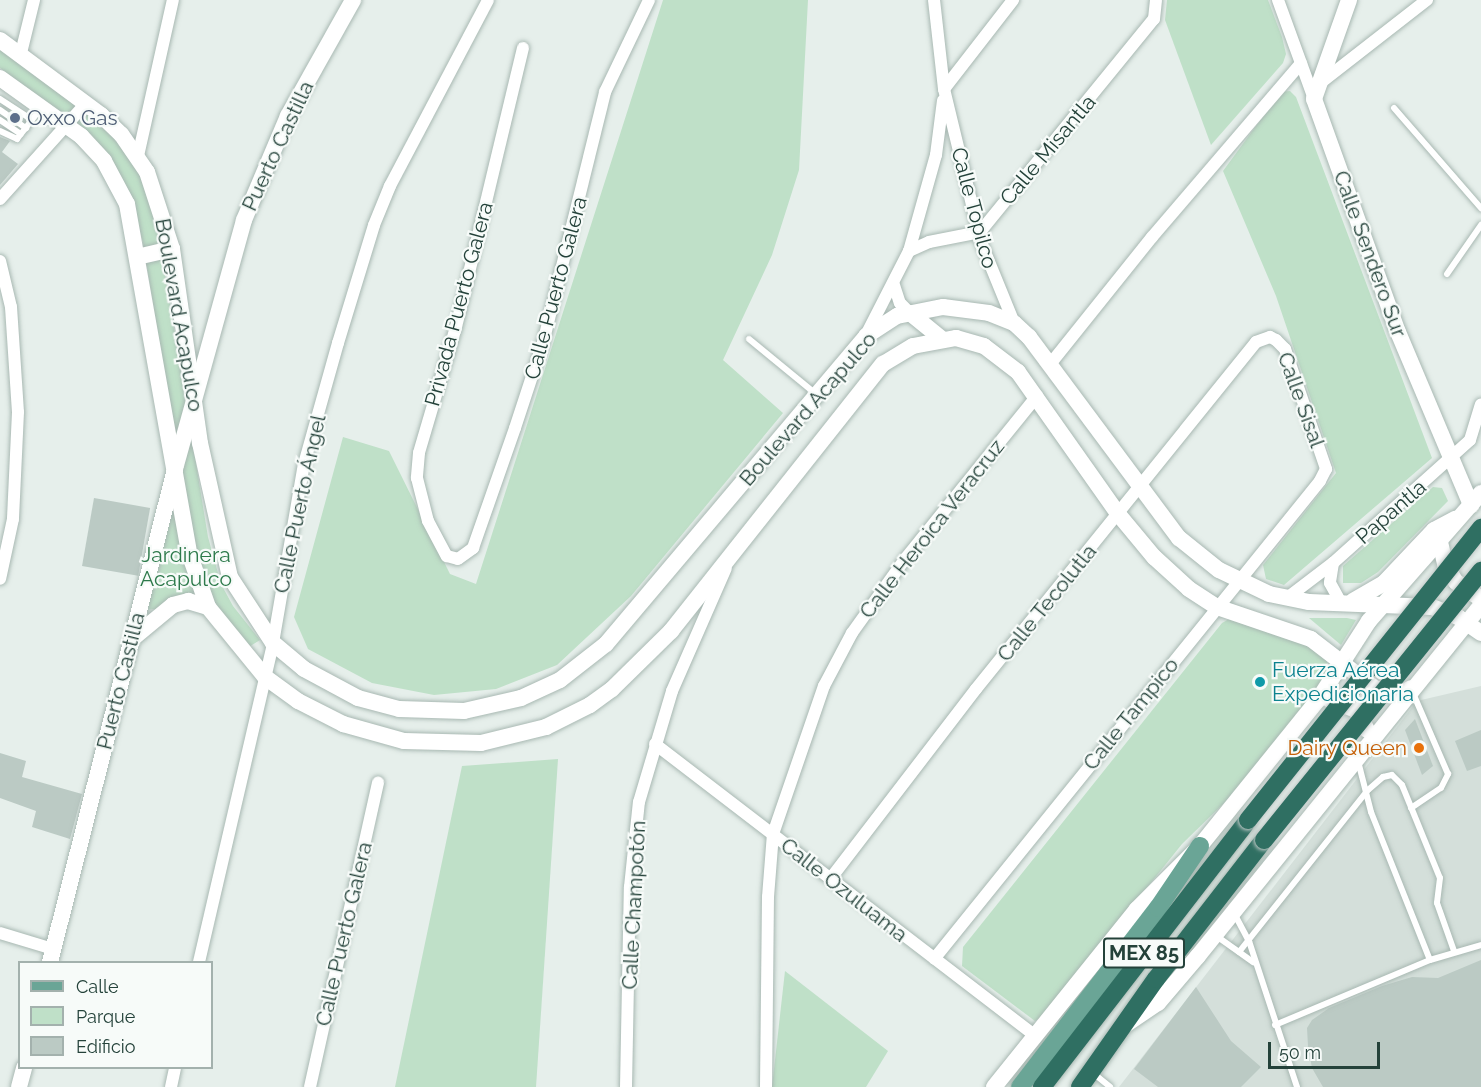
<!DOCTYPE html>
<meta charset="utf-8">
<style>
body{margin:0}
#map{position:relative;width:1481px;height:1087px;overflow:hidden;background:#e6efeb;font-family:Raleway,sans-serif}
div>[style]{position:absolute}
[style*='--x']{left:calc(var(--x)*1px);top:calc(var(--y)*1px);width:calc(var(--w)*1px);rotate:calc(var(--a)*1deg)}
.built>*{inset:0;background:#d4dfda}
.green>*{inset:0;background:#bfe0c8}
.building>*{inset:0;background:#bbcac4;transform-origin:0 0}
.roads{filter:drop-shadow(0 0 2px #a8b8b2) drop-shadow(0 0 2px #a8b8b2)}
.lane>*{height:6px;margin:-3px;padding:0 3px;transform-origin:3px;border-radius:3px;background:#fff}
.street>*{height:12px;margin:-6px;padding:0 6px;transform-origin:6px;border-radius:6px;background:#fff}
.secondary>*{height:16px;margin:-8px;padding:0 8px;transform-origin:8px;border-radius:8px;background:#fff}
.primary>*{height:18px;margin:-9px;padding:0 9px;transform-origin:9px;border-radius:9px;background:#6aa596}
.highway>*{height:18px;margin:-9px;padding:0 9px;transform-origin:9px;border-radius:9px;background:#2f6f62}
.bridges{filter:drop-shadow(0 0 2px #c2cac8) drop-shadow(0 0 2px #c2cac8)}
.highway-bridge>*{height:18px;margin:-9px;padding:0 9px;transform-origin:9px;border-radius:9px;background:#2f6f62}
.dots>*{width:16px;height:16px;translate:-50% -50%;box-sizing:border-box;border:3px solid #f7fbf9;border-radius:50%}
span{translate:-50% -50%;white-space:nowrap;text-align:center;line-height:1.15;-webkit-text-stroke:4.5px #f7fbf9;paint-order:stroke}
.shield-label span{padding:2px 4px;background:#f7fbf9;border:2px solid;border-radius:4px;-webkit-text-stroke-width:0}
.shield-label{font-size:20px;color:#24423a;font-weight:700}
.service-label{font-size:21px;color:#4e5e75}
.left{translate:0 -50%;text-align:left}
.street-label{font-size:21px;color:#24423a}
.park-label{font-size:21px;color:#2d7a4b}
.culture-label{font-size:21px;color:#0d838f}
.food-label{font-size:21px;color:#c56008}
.right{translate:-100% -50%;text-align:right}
.legend{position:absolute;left:18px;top:961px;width:195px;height:108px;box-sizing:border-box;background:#f7fbf9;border:2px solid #a3b1ad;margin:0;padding:8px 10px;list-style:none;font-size:18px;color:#24423a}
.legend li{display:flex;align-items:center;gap:12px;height:30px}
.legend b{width:30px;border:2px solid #a3b1ad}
.scale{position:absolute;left:1268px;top:1042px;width:112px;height:27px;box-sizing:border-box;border:3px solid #24423a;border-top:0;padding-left:8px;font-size:18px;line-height:21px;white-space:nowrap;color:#24423a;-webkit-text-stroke:4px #f7fbf9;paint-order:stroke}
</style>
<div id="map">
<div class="built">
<div style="clip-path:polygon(1481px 686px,1481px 1087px,1119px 1087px,1417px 701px)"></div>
</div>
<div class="green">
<div style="clip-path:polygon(663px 0,808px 0,799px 170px,772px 255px,723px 360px,783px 413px,631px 596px,557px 665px,496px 689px,434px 695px,372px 683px,308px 649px,294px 617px,343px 437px,389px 451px,450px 574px,476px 584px)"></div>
<div style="clip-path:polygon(1167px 0,1268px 0,1282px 37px,1286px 54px,1283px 63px,1211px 145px,1165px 20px)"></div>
<div style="clip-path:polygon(0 47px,110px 132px,136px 166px,155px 213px,208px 537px,221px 584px,233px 606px,260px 640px,247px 648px,212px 604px,144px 610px,181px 476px,143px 242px,127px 189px,23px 85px,0 68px)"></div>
<div style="clip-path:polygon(1290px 91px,1296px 97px,1432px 458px,1284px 585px,1266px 579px,1263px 565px,1336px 473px,1276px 296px,1223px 171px,1281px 92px)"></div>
<div style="clip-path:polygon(1433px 487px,1442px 488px,1448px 501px,1378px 572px,1361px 583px,1343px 583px,1343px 566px)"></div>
<div style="clip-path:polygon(1309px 618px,1347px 618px,1356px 620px,1341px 645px)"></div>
<div style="clip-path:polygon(1229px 619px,1320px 650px,1327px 662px,1327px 673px,1263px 765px,1182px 844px,1043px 1017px,1035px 1021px,962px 966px,963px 947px,1222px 623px)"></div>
<div style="clip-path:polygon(558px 759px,536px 1087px,395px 1087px,462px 766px)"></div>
<div style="clip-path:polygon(785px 971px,888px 1051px,866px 1087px,772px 1087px)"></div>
</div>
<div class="building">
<div style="clip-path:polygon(0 137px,10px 141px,2px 152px,18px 164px,0 185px)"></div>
<div style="left:94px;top:498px;width:57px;height:69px;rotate:10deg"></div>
<div style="clip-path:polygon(1415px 719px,1433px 766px,1422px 775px,1405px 730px)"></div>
<div style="clip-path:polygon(1481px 730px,1481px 766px,1467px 771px,1455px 741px)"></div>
<div style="clip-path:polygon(0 753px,26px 761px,22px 777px,82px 794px,70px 839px,32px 827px,36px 811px,0 798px)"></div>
<div style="clip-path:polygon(1481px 960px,1481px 1087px,1323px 1087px,1312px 1068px,1308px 1046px,1307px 1028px,1312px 1020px,1329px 1008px,1382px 986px,1412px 977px,1438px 978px)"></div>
<div style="clip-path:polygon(1196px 987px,1231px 1041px,1261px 1067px,1241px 1087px,1158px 1087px,1134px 1069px)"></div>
</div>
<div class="roads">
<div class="lane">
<div style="--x:0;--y:99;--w:38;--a:33"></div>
<div style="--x:1394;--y:108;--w:133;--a:49"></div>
<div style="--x:0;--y:110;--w:32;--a:35"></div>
<div style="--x:0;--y:120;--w:25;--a:34"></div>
<div style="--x:0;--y:131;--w:19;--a:25"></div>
<div style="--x:17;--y:139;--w:39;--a:-52"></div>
<div style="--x:1447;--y:274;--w:60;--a:-55.2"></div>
<div style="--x:749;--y:339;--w:87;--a:39.4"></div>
<div style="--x:1358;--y:761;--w:53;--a:75.7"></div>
<div style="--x:1371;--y:812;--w:159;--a:68.3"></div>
<div style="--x:1411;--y:808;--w:36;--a:-34"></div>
<div style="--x:1441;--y:788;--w:16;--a:-63"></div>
<div style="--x:1448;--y:774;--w:88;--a:-113.4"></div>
<div style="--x:1235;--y:915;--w:30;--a:62"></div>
<div style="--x:1249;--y:941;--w:154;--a:71.8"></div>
<div style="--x:1215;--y:935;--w:47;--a:35.4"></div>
<div style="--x:1239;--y:952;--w:207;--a:-51.5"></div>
<div style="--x:1368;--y:790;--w:20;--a:-41"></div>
<div style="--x:1383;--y:777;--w:9;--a:-13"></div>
<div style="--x:1392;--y:775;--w:14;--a:45"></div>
<div style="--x:1402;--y:785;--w:100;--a:67.8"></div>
<div style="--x:1440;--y:878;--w:25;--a:97"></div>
<div style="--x:1437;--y:903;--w:51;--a:70.5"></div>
<div style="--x:1275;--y:1025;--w:168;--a:-22.8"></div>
<div style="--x:1430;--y:960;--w:53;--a:-16.4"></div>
<div style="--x:1093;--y:1073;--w:22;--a:39"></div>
</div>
<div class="street">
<div style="--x:934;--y:0;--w:90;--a:83.6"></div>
<div style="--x:944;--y:89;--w:157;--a:76.4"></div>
<div style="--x:981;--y:242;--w:87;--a:67.8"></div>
<div style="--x:1278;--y:0;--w:105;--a:70"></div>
<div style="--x:523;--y:48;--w:287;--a:103.5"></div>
<div style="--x:456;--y:327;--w:131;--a:106.4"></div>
<div style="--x:419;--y:453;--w:25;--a:95"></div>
<div style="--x:417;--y:478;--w:44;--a:75.7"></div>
<div style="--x:428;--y:521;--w:40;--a:62"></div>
<div style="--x:447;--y:556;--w:11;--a:15"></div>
<div style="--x:458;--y:559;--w:19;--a:-36"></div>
<div style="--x:473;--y:548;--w:127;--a:-70.7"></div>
<div style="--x:515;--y:428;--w:89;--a:-71.8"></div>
<div style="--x:543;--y:343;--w:259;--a:-76.1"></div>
<div style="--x:605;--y:92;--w:102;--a:-64.4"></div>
<div style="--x:20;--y:57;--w:59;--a:-76.2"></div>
<div style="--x:1319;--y:84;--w:137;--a:-37.9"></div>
<div style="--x:944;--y:89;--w:113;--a:-52.2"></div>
<div style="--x:138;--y:156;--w:160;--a:-77.4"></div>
<div style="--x:0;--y:199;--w:129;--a:-48.1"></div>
<div style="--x:909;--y:251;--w:22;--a:-24"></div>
<div style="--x:929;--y:242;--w:52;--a:-11.1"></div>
<div style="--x:980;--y:232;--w:275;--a:-50.8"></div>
<div style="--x:1154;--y:19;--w:19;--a:-84"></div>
<div style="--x:0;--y:261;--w:47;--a:76.6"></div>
<div style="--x:11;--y:307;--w:105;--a:86.2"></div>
<div style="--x:18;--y:412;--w:107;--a:92.7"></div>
<div style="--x:13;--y:519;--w:61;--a:102.2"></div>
<div style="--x:894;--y:285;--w:19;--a:72"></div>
<div style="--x:900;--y:303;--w:14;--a:45"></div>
<div style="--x:866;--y:335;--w:94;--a:-62.9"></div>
<div style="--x:909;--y:251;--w:100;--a:-74.3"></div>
<div style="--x:936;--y:155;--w:55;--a:-82.7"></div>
<div style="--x:1051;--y:363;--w:161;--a:-51.3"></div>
<div style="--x:1152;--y:237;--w:229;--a:-49.4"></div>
<div style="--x:1333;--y:563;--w:20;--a:99"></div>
<div style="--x:1330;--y:583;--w:23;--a:61"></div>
<div style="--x:1287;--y:598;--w:58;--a:-37.3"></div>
<div style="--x:1333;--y:563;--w:184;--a:-41.9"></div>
<div style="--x:1470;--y:440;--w:37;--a:-73"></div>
<div style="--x:655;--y:744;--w:478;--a:37.5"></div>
<div style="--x:831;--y:878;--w:238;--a:-52.5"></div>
<div style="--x:976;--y:689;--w:446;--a:-51.1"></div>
<div style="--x:1256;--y:342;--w:15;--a:-20"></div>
<div style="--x:1270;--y:337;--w:7;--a:27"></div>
<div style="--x:1276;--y:340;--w:13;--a:45"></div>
<div style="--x:1285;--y:349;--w:127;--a:71.1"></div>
<div style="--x:1326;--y:469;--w:13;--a:117"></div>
<div style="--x:1320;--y:481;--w:614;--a:128.92"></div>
<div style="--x:0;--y:933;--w:55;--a:16.8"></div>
<div style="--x:199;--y:962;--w:327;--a:-76.9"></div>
<div style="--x:273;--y:643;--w:182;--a:-80.2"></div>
<div style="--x:304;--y:464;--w:126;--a:-74.3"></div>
<div style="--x:338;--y:343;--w:123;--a:-73"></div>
<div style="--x:374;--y:225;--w:42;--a:-67.7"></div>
<div style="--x:390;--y:186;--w:210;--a:-62.2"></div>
<div style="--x:171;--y:1087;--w:19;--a:-78"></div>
<div style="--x:310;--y:1087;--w:312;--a:-77.4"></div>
<div style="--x:626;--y:1087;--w:200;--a:-88.9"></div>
<div style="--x:630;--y:887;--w:85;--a:-84"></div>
<div style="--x:639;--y:802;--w:116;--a:-73.4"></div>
<div style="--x:672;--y:691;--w:134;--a:-66.3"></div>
<div style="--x:766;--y:1087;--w:190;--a:-89.4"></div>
<div style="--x:768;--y:897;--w:63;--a:-85.5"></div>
<div style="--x:773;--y:834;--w:157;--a:-71"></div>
<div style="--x:824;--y:686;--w:60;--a:-62.2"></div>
<div style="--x:852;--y:633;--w:91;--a:-54.4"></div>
<div style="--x:905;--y:559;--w:210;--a:-51"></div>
</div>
<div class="secondary">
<div style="--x:1349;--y:0;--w:105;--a:109.5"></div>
<div style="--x:1314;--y:99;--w:248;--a:70.2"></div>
<div style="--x:1398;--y:332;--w:188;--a:67.1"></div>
<div style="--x:0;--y:40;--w:126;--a:36.6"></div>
<div style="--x:101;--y:115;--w:28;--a:44"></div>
<div style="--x:121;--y:134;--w:46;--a:55.6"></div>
<div style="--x:147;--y:172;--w:81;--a:72"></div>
<div style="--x:172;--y:249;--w:196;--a:81.8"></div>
<div style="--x:200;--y:443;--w:137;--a:77.4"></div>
<div style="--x:230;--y:577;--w:79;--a:56.9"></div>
<div style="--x:273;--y:643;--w:40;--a:40"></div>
<div style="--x:304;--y:669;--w:61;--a:28.2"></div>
<div style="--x:358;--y:698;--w:42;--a:15"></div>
<div style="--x:399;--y:709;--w:65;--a:1.8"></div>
<div style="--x:464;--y:711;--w:58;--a:-12.8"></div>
<div style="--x:521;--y:698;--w:43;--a:-24.8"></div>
<div style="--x:560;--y:680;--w:58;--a:-38"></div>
<div style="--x:606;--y:644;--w:403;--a:-49.8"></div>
<div style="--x:866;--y:336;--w:37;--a:-33"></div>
<div style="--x:897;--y:316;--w:47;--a:-11.1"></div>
<div style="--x:943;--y:307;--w:46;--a:7.4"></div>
<div style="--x:989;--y:313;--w:27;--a:22"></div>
<div style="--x:1014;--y:323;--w:21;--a:43"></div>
<div style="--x:1029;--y:337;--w:251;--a:53.3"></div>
<div style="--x:1179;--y:538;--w:51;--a:38.7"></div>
<div style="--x:1219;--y:570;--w:55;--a:25.6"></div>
<div style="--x:1269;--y:594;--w:41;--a:11.3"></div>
<div style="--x:1309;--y:602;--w:123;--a:2.3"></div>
<div style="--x:1432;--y:607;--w:28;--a:21"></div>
<div style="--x:1458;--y:617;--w:28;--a:35"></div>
<div style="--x:0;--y:78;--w:100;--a:35.6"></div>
<div style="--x:81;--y:136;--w:34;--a:47"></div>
<div style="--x:104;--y:161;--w:49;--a:61.9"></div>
<div style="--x:127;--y:204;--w:354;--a:79.9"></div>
<div style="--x:189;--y:553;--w:57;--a:70.6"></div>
<div style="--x:208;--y:607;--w:90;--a:50.8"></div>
<div style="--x:265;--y:677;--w:41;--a:36"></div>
<div style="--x:298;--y:701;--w:51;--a:27.1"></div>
<div style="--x:343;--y:724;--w:63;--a:15.6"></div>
<div style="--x:404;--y:741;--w:77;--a:1.5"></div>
<div style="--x:481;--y:743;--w:67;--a:-13.8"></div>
<div style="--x:546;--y:727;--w:49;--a:-26.6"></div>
<div style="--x:590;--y:705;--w:27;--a:-36"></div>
<div style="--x:612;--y:689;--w:83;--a:-44.5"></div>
<div style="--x:671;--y:631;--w:341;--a:-51.6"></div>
<div style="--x:883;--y:364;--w:35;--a:-31"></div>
<div style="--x:913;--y:346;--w:44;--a:-10.5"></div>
<div style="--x:956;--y:338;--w:29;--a:16"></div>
<div style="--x:984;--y:346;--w:43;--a:37.4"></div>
<div style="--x:1018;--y:372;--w:175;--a:54.8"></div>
<div style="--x:1119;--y:515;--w:55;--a:50.2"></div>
<div style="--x:1154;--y:557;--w:47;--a:42.4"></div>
<div style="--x:1189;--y:589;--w:33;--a:33"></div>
<div style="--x:1217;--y:607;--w:99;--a:18.8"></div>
<div style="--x:1311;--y:639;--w:82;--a:37.6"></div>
<div style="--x:1376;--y:689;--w:26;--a:9"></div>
<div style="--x:1402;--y:693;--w:10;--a:-29"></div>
<div style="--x:137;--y:257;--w:36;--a:-13"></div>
<div style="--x:910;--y:313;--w:41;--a:39.1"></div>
<div style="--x:1440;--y:542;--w:23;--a:77"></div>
<div style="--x:1445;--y:564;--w:21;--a:59"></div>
<div style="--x:1456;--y:582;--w:30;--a:34"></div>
<div style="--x:1353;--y:601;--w:36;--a:-30"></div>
<div style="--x:1384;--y:583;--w:73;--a:-46.7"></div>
<div style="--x:1434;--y:530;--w:24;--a:-28"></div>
<div style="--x:133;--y:638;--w:52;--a:-39.5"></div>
<div style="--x:173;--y:605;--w:16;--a:-15"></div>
<div style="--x:188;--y:601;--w:21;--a:17"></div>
<div style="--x:1330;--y:700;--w:28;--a:21"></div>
<div style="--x:1356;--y:710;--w:23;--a:61"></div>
<div style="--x:50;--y:962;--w:509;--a:-75.77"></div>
<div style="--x:175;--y:469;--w:258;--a:-74.5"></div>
<div style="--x:244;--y:220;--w:113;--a:-67.1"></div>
<div style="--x:288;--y:116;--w:133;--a:-60.7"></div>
<div style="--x:1125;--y:1025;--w:40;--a:-34"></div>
<div style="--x:1158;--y:1003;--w:62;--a:-49.6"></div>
<div style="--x:1198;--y:956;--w:451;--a:-51.1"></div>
<div style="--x:19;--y:1087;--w:20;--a:-75"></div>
<div style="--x:994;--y:1087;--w:228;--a:-51.2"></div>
<div style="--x:1137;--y:909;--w:89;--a:-45"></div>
<div style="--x:1200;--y:846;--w:188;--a:-51.1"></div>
<div style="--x:1318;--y:700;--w:94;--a:-57.2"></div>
<div style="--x:1369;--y:621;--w:170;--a:-48.8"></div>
</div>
<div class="primary">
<div style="--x:1020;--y:1087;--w:226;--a:-52.4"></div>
<div style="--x:1158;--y:908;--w:75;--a:-55.9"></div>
</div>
<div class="highway">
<div style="--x:1042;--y:1087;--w:337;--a:-52.3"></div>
<div style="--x:1080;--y:1087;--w:132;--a:-54.9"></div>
<div style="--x:1156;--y:979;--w:176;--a:-52.2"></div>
</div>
</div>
<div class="bridges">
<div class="highway-bridge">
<div style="--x:1248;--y:820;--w:374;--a:-51.4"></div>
<div style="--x:1264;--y:840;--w:346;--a:-51.1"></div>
</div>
</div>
<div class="dots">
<div style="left:15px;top:118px;background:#5c6f8a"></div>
<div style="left:1260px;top:682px;background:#0f9aa8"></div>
<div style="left:1419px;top:748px;background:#e8710a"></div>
</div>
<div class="shield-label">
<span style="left:1144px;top:953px">MEX 85</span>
</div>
<div class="service-label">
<span class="left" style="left:27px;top:118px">Oxxo Gas</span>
</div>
<div class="street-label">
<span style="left:278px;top:146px;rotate:-65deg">Puerto Castilla</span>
<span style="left:1048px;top:150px;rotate:-50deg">Calle Misantla</span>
<span style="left:974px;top:208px;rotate:75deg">Calle Topilco</span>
<span style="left:1370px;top:254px;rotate:70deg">Calle Sendero Sur</span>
<span style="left:556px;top:288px;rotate:-75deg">Calle Puerto Galera</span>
<span style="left:459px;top:304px;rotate:-75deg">Privada Puerto Galera</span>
<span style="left:179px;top:315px;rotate:80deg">Boulevard Acapulco</span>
<span style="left:1301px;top:400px;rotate:70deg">Calle Sisal</span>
<span style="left:808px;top:409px;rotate:-49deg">Boulevard Acapulco</span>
<span style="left:300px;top:504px;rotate:-78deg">Calle Puerto Ángel</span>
<span style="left:1391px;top:512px;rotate:-41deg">Papantla</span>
<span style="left:932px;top:529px;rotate:-52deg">Calle Heroica Veracruz</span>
<span style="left:1047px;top:603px;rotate:-51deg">Calle Tecolutla</span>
<span style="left:121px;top:681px;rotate:-76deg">Puerto Castilla</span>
<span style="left:1131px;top:714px;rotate:-51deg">Calle Tampico</span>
<span style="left:844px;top:890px;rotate:38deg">Calle Ozuluama</span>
<span style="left:634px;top:905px;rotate:-87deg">Calle Champotón</span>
<span style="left:344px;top:934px;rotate:-77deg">Calle Puerto Galera</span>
</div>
<div class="park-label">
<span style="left:186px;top:567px">Jardinera<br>Acapulco</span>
</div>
<div class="culture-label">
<span class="left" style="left:1272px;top:682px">Fuerza Aérea<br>Expedicionaria</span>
</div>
<div class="food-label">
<span class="right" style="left:1407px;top:748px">Dairy Queen</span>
</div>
<ul class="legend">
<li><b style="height:8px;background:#6aa596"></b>Calle</li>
<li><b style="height:16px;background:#bfe0c8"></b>Parque</li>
<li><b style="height:16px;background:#bbcac4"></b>Edificio</li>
</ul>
<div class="scale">50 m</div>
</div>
